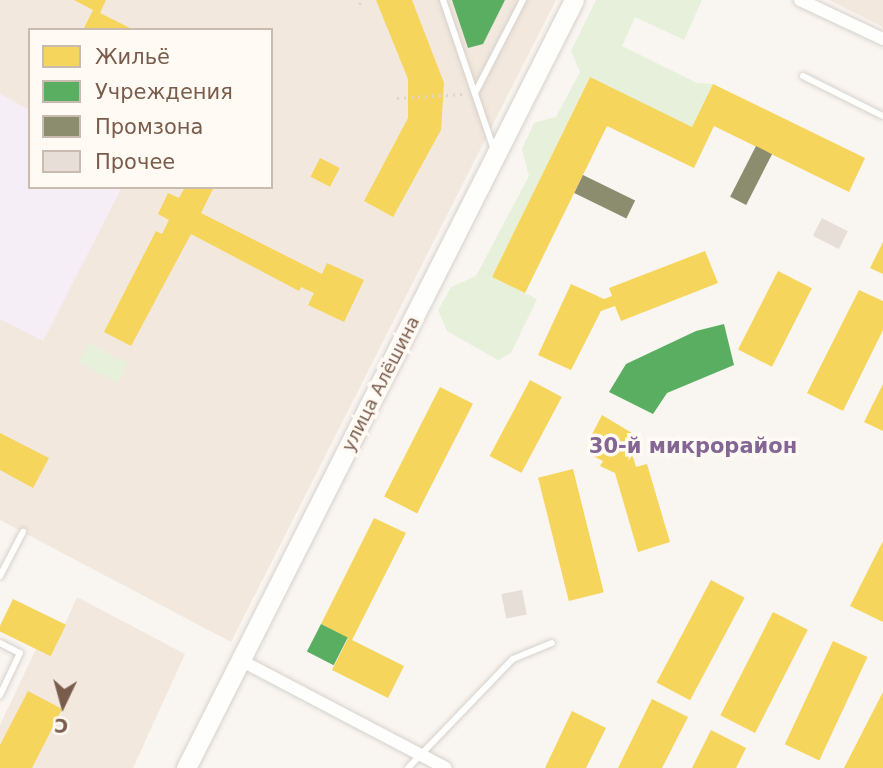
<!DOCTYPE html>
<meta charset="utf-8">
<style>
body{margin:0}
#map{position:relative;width:883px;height:768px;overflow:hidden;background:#f9f5f0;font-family:"DejaVu Sans",sans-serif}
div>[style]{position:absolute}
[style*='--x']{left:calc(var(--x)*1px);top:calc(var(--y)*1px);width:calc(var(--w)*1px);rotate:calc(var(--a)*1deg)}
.residential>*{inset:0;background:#f2e8de}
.education>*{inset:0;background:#f6eef6}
.green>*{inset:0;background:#e7f0db;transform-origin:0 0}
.homes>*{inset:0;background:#f6d55c;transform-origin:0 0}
.public>*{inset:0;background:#5aae61;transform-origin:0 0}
.industry>*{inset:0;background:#8c8c6e;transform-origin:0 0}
.building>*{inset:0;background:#e6ded7;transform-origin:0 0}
.path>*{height:2.5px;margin-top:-1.25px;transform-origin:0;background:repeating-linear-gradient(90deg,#dcd5d0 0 2px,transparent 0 7px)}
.roads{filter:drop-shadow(0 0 2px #d7d1cb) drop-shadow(0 0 2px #d7d1cb)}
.lane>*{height:6px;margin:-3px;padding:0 3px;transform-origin:3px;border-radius:3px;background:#fefefd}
.street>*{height:12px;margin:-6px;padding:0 6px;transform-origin:6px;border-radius:6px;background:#fefefd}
.secondary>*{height:19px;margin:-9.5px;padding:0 9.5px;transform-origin:9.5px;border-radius:9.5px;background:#fefefd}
span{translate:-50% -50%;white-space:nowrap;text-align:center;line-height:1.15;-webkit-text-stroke:7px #fffaf3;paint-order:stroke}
.street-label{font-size:18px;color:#7a5c4d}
.quarter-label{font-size:21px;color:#846695;font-weight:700}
.legend{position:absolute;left:28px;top:28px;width:245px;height:161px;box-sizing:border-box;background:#fffaf3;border:2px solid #cabbb1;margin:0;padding:9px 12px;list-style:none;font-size:21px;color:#7a5c4d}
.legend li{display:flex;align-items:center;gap:14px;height:35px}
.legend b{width:35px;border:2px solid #cabbb1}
.north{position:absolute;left:28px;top:670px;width:70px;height:70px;-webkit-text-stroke:5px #fffaf3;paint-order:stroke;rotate:185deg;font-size:19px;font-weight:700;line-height:28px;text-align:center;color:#7a5c4d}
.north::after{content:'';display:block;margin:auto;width:24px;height:32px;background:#7a5c4d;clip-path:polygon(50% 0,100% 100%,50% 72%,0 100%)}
</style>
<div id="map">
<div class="residential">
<div style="clip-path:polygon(evenodd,0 0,556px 0,231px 642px,0 520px,0 0,30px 30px,271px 30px,271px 187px,30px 187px,30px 30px)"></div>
<div style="clip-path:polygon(829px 0,883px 0,883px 27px)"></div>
<div style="clip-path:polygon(77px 597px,185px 654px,133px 768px,0 768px,0 725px,36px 649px,51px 656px)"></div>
</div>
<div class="education">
<div style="clip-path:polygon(0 94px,30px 110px,30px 187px,122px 187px,43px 341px,0 319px)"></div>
</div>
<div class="green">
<div style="clip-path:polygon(596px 0,702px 0,684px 40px,635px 17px,622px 46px,697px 83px,713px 84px,692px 127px,589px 78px,492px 277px,537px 299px,511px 353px,498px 360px,447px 331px,438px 310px,451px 287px,476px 276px,529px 176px,522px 149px,534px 123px,556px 117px,580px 72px,571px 51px)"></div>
<div style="left:89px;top:343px;width:44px;height:22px;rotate:28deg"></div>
</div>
<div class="homes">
<div style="clip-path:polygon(74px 0,106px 0,100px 13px,134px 30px,83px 30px,93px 10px)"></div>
<div style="clip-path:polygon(376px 0,412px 0,444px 83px,441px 130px,393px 217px,364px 201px,408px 118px,408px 79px)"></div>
<div style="clip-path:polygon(590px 77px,692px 127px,713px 84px,865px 158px,849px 192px,714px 126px,694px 168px,607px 126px,525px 293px,492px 277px)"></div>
<div style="left:320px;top:158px;width:22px;height:21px;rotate:27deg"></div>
<div style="clip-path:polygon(185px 187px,214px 187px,201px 213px,322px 274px,327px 263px,364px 280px,344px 322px,308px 305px,314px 293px,301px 287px,299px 291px,191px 234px,131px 346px,104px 332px,156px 231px,162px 234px,169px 220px,158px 214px,168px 193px,179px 198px)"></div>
<div style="clip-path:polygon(883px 242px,883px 274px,870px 268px)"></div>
<div style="clip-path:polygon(705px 251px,718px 283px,621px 321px,615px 306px,601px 311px,571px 370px,538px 355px,571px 284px,604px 299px,612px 296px,609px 288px)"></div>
<div style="left:778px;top:271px;width:38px;height:88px;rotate:27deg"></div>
<div style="clip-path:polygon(859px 290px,883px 301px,883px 330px,843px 411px,807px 393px)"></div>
<div style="left:530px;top:380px;width:36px;height:86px;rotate:28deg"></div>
<div style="clip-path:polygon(883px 384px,883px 431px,864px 422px)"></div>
<div style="left:440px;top:387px;width:37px;height:123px;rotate:27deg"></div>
<div style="clip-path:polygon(602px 415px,642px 439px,633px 457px,636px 467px,647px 464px,670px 542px,638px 552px,615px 473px,600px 466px,603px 461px,593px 456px,596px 451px,586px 446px)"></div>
<div style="clip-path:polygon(0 433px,49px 458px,33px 488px,0 470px)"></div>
<div style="left:573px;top:469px;width:127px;height:36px;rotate:76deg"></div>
<div style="clip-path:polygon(374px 518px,406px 533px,352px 640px,404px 666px,388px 698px,332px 670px,348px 638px,321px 624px)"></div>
<div style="clip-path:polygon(883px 541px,883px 622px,850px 606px)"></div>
<div style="left:711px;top:580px;width:38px;height:116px;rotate:28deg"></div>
<div style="left:13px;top:599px;width:59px;height:35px;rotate:26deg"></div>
<div style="left:773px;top:612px;width:39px;height:116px;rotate:27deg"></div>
<div style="left:833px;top:641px;width:38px;height:114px;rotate:25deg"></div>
<div style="clip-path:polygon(28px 691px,62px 709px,32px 768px,0 768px,0 745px)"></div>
<div style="clip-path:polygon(883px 692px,883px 768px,844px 768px)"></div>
<div style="clip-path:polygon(652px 699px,688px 717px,662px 768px,618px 768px)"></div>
<div style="clip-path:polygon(572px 711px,606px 728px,586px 768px,545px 768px)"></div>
<div style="clip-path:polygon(711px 730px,746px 748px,736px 768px,692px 768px)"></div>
</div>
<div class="public">
<div style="clip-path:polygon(452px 0,505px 0,483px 44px,468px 48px)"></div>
<div style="clip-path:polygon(724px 324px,734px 365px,667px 393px,653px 414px,609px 392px,626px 364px,696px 331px)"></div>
<div style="left:321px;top:624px;width:30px;height:31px;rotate:27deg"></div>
</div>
<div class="industry">
<div style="left:756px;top:146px;width:18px;height:57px;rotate:27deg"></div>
<div style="left:583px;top:175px;width:58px;height:20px;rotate:26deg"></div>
</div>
<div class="building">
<div style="left:822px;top:218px;width:29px;height:20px;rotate:27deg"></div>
<div style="left:522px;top:590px;width:25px;height:21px;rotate:79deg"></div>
</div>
<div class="path">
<div style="--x:359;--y:4;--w:7;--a:-34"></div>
<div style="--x:397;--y:98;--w:67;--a:-3.4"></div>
</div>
<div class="roads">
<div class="lane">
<div style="--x:443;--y:0;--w:155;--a:71.2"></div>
<div style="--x:803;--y:76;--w:89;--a:26.6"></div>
<div style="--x:475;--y:93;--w:105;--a:-62.7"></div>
<div style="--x:0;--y:576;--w:50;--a:-62.4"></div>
<div style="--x:0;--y:643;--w:22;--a:27"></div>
<div style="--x:20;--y:653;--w:47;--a:115.5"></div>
<div style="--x:408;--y:768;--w:151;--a:-46.1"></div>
<div style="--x:513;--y:659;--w:42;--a:-22.3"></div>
</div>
<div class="street">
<div style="--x:800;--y:0;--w:92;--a:25.2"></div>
<div style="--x:242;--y:661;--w:230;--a:27.7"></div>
</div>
<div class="secondary">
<div style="--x:186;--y:768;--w:860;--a:-63.2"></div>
</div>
</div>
<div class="street-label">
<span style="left:381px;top:384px;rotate:-63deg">улица Алёшина</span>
</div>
<div class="quarter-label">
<span style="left:693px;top:446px">30-й микрорайон</span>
</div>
<ul class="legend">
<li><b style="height:19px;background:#f6d55c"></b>Жильё</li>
<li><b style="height:19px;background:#5aae61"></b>Учреждения</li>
<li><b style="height:19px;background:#8c8c6e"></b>Промзона</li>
<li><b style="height:19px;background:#e6ded7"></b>Прочее</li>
</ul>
<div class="north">С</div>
</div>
